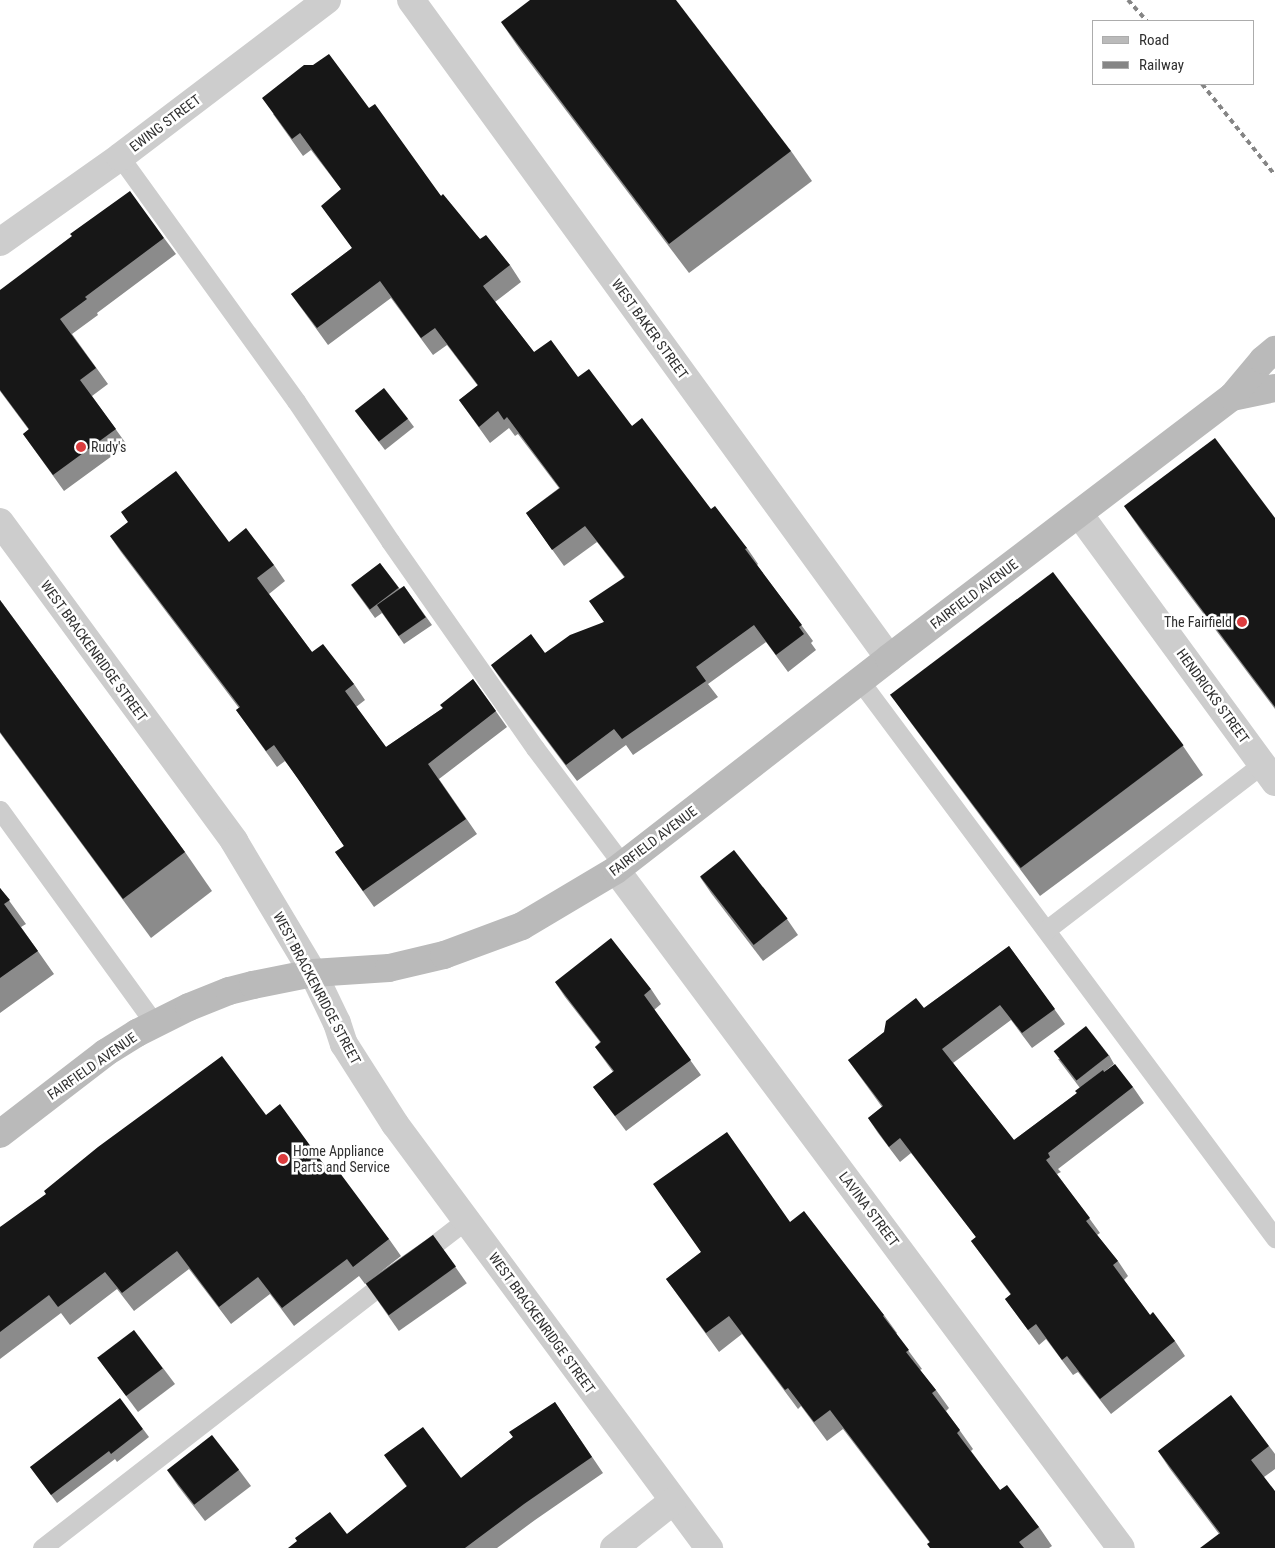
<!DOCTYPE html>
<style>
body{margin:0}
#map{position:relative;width:1275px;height:1548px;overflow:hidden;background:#fff;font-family:"Roboto Condensed",sans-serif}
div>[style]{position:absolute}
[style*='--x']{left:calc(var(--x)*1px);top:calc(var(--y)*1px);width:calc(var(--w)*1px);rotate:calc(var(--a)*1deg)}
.service>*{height:19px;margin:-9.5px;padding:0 9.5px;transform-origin:9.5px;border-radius:9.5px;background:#cdcdcd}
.minor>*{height:28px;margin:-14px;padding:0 14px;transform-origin:14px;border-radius:14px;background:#cdcdcd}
.tertiary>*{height:28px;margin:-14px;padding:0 14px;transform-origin:14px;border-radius:14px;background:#cdcdcd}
.secondary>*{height:28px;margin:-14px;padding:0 14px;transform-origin:14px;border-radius:14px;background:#bababa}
.rail>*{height:4px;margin-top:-2px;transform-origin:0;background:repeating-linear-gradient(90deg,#858585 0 5px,transparent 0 9px)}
.wall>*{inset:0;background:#8b8b8b;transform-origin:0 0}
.building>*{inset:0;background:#171717;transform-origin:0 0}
.dots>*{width:14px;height:14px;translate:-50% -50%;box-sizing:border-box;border:2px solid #fff;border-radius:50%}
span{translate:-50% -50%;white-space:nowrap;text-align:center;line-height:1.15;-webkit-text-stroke:5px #fff;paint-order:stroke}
.street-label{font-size:14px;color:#303030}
.poi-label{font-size:14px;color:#303030}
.left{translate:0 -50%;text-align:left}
.right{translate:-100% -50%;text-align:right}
.legend{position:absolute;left:1092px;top:20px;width:162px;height:65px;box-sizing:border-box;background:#fff;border:1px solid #acacac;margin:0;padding:6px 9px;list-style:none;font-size:15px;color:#303030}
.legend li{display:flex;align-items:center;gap:10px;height:25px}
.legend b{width:25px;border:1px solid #acacac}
</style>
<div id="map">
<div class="service">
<div style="--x:120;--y:157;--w:301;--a:54.2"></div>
<div style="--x:296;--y:401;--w:169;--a:56.1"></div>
<div style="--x:390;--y:541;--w:253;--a:55"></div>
<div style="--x:535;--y:748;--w:146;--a:53.1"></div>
<div style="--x:860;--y:681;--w:695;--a:53.31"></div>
<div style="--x:0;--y:810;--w:264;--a:54.1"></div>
<div style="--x:1046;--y:930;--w:272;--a:-37.5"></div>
<div style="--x:418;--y:1257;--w:61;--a:-37.6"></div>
<div style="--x:42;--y:1548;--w:443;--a:-37.8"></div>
</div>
<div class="minor">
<div style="--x:1079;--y:514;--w:332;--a:53.8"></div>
<div style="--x:0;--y:522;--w:396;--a:53.7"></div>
<div style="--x:234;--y:841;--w:154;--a:59.1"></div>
<div style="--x:313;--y:973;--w:55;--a:64.4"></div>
<div style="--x:337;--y:1023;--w:22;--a:72"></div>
<div style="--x:344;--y:1044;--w:95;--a:57.5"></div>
<div style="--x:395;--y:1124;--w:528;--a:53.48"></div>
<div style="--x:616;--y:870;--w:845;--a:53.32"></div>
<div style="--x:614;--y:1548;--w:75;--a:-38.5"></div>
</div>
<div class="tertiary">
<div style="--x:411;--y:0;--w:813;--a:54"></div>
<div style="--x:0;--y:242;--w:147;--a:-35.3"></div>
<div style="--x:120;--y:157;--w:260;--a:-37.2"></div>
</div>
<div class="secondary">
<div style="--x:1232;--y:397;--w:44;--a:-11.8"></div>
<div style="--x:0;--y:1134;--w:133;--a:-37.6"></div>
<div style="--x:105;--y:1053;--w:38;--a:-32"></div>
<div style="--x:137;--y:1033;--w:58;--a:-26.6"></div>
<div style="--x:189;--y:1007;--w:43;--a:-21.8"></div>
<div style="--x:229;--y:991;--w:25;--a:-14"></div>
<div style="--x:253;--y:985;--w:61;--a:-11.3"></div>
<div style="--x:313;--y:973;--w:76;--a:-3.8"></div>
<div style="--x:389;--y:968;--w:57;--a:-13.3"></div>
<div style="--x:444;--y:955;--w:83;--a:-20.4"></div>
<div style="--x:522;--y:926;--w:109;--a:-30.8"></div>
<div style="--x:616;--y:870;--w:346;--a:-37.8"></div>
<div style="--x:889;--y:658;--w:431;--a:-37.3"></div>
<div style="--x:1232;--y:397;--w:48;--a:-50"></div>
<div style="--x:1263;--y:360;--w:16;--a:-40"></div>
</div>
<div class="rail">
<div style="--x:1128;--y:0;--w:28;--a:48"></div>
<div style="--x:1202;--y:84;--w:117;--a:51.3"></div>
</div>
<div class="wall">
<div style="clip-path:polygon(501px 22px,791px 151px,812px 181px,689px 273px,521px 51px)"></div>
<div style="clip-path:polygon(369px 108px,441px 196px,480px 239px,510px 265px,521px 282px,495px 302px,534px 352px,578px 377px,632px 426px,747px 548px,758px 564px,757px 565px,813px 641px,811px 643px,816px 650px,788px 672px,766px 642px,708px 684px,718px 697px,633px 755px,626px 745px,577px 781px,502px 681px,491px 665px,545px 653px,604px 622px,624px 577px,597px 542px,564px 566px,526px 513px,559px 488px,518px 434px,515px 436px,509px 428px,490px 443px,459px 400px,478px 386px,447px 345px,433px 355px,391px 298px,328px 345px,291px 294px,352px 248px,341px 189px,311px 150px,303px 156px,273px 114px)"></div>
<div style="clip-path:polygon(164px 238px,176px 254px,97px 313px,98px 315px,72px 334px,108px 384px,92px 396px,127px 445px,64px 491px,23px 434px,29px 430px,0 391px,0 290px)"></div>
<div style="clip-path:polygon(355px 411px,408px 419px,414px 427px,385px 450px)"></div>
<div style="clip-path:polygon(1124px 506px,1275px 518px,1275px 709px,1145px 536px)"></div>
<div style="clip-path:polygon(110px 536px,229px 542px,274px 565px,285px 581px,269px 594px,312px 652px,354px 684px,365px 700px,356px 707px,386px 747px,443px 708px,473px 679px,507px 727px,439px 779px,477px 834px,374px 907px,335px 852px,344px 846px,305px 788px,285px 761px,277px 767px,236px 710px,239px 708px,121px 552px)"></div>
<div style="clip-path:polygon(380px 563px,400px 589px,404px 586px,432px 625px,404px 644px,382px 613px,375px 618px,351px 585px)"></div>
<div style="clip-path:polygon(0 600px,185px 852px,212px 891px,151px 938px,0 733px)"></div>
<div style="clip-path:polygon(890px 694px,1183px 746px,1203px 775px,1040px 896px,911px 723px)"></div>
<div style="clip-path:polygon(700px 877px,787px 919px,798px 935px,763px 961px,711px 893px)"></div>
<div style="clip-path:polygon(0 888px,26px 924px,21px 927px,54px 974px,0 1013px)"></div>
<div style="clip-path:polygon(1009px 946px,1065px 1024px,1032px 1048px,1011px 1020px,953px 1063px,1014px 1140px,1077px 1093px,1080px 1088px,1058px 1059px,1109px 1055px,1114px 1064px,1104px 1072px,1133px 1087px,1144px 1103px,1058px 1169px,1061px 1172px,1057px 1174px,1100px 1233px,1097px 1235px,1118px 1261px,1128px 1276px,1124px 1280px,1150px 1315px,1175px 1341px,1185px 1356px,1111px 1414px,1078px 1372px,1073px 1375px,1046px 1339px,1039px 1345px,1005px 1299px,1011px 1295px,971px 1241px,976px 1237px,911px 1153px,900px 1162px,878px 1133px,868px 1118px,882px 1107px,848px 1060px,924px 1008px)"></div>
<div style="clip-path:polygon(555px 982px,651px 989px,661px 1004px,654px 1010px,701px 1075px,626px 1131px,593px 1087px,613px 1072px,595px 1047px,600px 1042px,565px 997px)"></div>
<div style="clip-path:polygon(266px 1115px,330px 1173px,389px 1239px,401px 1256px,365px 1284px,359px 1276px,294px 1326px,270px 1294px,231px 1324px,189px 1269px,134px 1311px,117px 1289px,70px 1325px,61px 1313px,0 1359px,0 1227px)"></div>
<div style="clip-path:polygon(790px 1222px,884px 1315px,897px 1333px,896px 1334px,922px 1369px,920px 1370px,936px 1390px,949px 1408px,946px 1411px,973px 1449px,971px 1451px,1000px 1490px,1039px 1527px,1052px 1546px,1049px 1548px,930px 1548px,930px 1543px,843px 1429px,827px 1441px,801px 1406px,798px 1409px,742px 1334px,719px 1352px,666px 1279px,701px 1252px)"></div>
<div style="left:433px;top:1235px;width:59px;height:83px;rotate:55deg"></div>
<div style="clip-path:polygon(97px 1357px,163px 1368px,175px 1384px,138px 1412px)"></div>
<div style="clip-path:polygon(555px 1402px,603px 1473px,535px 1520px,497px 1548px,288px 1548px,347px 1534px,407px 1487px,384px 1455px,461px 1478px,513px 1437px)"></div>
<div style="clip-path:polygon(143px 1429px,149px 1437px,117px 1462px,115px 1459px,57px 1503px,30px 1467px)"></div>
<div style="clip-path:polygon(1269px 1446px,1275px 1454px,1275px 1469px,1264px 1477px,1219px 1534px,1170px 1469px,1158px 1451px)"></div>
<div style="clip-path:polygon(167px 1470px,239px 1470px,251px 1486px,205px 1521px,178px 1486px)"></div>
</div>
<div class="building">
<div style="clip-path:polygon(530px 0,676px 0,791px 151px,669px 244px,501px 22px)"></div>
<div style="clip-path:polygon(329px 54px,369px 108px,375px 104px,441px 196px,443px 194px,480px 239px,486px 235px,510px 265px,483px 286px,534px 352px,551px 340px,578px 377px,589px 369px,632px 426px,642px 418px,711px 509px,715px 506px,747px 548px,745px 549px,802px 625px,799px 627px,804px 634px,776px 655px,754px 625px,696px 667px,706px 681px,622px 739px,614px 729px,566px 765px,491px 665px,531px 634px,545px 653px,570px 635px,604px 622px,589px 601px,625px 577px,585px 526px,552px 550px,526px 513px,560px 488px,507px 417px,504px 420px,498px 411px,479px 427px,459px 400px,478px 385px,435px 328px,421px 338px,380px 281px,317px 328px,291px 294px,352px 248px,321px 206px,341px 189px,300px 133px,292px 139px,262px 98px,304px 65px,313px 65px)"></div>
<div style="clip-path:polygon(130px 191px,164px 238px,85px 297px,87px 299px,60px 319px,96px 368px,80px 380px,116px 429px,53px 475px,23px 434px,29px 429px,0 390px,0 290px,72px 236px,70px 234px)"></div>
<div style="left:384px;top:388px;width:39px;height:37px;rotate:52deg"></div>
<div style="clip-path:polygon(1215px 438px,1275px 518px,1275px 707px,1124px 506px)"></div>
<div style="clip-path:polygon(176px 471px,229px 542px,246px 528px,274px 565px,257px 578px,312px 652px,323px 644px,354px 684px,345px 691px,386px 747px,443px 708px,440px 705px,473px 679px,496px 711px,428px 764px,466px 819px,363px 891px,335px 852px,344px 846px,298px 779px,274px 745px,266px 751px,236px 710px,240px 707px,110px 536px,128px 522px,121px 512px)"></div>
<div style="left:380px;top:563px;width:31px;height:36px;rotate:53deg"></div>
<div style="left:1053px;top:572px;width:217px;height:204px;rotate:53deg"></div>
<div style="left:404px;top:586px;width:38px;height:33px;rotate:55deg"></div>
<div style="clip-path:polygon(0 600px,185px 852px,123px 899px,0 732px)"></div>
<div style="left:734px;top:850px;width:87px;height:43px;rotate:52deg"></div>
<div style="clip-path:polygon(0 888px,10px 900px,4px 904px,38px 951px,0 978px)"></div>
<div style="clip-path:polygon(611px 938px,651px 989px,644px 995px,691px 1060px,615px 1116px,593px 1087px,614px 1071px,595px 1047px,601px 1042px,555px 982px)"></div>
<div style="clip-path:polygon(1009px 946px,1055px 1009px,1022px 1033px,1000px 1005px,942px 1049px,1014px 1140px,1077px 1093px,1075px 1091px,1103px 1070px,1104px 1072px,1115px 1064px,1133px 1087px,1048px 1153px,1050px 1157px,1046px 1160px,1090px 1218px,1086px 1221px,1118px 1261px,1113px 1265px,1150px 1315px,1153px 1312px,1175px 1341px,1100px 1399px,1067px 1356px,1062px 1360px,1036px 1324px,1028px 1330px,1005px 1299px,1011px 1294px,971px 1241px,976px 1237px,900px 1138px,889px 1147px,868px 1118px,883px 1106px,848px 1060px,884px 1032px,886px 1021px,916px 998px,924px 1008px)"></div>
<div style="left:1086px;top:1026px;width:37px;height:41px;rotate:52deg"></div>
<div style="clip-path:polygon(222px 1056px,266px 1115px,280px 1104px,330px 1173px,337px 1169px,389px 1239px,353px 1267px,347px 1259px,282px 1308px,258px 1277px,219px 1307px,177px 1251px,122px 1293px,105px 1272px,58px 1307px,49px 1295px,0 1332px,0 1227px,46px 1194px,44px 1191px,98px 1147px)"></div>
<div style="clip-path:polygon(727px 1132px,790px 1222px,804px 1211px,884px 1315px,883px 1316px,909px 1350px,906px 1352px,936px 1390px,932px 1393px,960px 1430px,957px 1433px,1000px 1490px,1007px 1485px,1039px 1527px,1019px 1542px,1024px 1548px,930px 1548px,927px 1544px,930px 1542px,830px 1410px,814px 1422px,788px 1388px,785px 1390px,729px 1316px,706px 1333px,666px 1279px,701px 1252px,653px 1184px)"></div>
<div style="left:433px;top:1235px;width:39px;height:83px;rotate:54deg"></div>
<div style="left:134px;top:1330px;width:48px;height:46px;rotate:53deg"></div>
<div style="clip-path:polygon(1231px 1395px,1269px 1446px,1251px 1460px,1275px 1491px,1275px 1548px,1200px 1548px,1220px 1533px,1158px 1451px)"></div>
<div style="clip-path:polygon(120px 1398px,143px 1429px,111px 1454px,109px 1451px,51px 1495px,30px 1467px)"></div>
<div style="clip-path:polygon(555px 1402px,592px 1457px,524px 1504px,465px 1548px,288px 1548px,297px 1541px,295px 1538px,330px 1512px,347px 1534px,407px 1486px,384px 1455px,423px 1427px,461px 1478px,513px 1437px,509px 1432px)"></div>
<div style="left:212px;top:1435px;width:44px;height:57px;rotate:52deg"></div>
</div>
<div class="dots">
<div style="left:81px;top:447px;background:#dc3c3e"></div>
<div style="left:1242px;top:622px;background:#dc3c3e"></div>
<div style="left:283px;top:1159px;background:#dc3c3e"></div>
</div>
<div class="street-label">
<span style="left:165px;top:123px;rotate:-37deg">EWING STREET</span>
<span style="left:650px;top:329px;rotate:54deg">WEST BAKER STREET</span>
<span style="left:974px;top:594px;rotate:-37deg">FAIRFIELD AVENUE</span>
<span style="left:94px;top:651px;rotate:54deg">WEST BRACKENRIDGE STREET</span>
<span style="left:1213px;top:696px;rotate:54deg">HENDRICKS STREET</span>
<span style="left:653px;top:841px;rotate:-37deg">FAIRFIELD AVENUE</span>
<span style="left:317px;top:988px;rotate:62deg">WEST BRACKENRIDGE STREET</span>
<span style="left:92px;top:1066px;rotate:-35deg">FAIRFIELD AVENUE</span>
<span style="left:869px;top:1209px;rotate:53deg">LAVINA STREET</span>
<span style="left:542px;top:1323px;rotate:54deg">WEST BRACKENRIDGE STREET</span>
</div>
<div class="poi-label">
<span class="left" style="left:91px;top:447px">Rudy's</span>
<span class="right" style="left:1232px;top:622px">The Fairfield</span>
<span class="left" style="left:293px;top:1159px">Home Appliance<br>Parts and Service</span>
</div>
<ul class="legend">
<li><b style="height:6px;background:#bababa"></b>Road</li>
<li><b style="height:6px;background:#858585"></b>Railway</li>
</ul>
</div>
